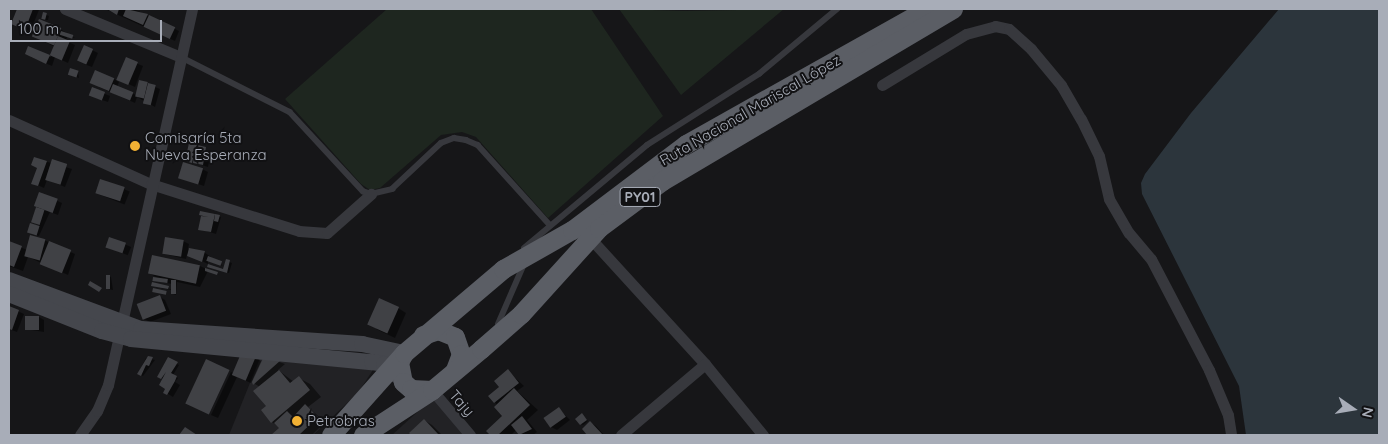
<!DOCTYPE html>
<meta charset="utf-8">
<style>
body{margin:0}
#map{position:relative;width:1388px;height:444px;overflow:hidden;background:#161618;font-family:Quicksand,sans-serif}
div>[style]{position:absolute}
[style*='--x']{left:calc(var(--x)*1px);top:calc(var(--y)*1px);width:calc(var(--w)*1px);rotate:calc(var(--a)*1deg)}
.built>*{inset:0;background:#222225}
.green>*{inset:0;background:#1e261f}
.water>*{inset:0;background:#2c353c}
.shadow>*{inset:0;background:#0007;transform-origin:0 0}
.building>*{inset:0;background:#404145;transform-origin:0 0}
.service>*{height:5.5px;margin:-2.75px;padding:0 2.75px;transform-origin:2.75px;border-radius:2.75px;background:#37383d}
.minor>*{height:11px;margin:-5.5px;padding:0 5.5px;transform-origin:5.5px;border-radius:5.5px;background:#37383d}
.secondary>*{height:16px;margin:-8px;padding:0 8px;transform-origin:8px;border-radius:8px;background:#45474d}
.trunk>*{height:19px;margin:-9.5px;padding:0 9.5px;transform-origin:9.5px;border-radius:9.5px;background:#5b5e65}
.dots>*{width:14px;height:14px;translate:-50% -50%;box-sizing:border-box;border:2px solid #111113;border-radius:50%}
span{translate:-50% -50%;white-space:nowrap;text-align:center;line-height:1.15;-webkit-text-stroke:4px #111113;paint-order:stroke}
.shield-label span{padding:1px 4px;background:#111113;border:1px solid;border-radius:4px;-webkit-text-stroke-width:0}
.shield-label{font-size:14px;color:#a8adb8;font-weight:700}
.street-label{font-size:15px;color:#a8adb8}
.poi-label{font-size:15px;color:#a8adb8}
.left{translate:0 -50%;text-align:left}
.frame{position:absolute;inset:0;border:10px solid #a8adb8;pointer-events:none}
.north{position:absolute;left:1328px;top:384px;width:50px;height:50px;-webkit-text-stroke:4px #111113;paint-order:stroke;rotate:103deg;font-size:14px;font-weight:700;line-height:20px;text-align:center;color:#a8adb8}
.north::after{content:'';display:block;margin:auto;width:18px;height:22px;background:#a8adb8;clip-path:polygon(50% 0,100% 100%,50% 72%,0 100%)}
.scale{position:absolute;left:10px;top:20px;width:152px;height:22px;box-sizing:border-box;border:2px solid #a8adb8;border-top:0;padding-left:6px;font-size:15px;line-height:18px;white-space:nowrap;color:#a8adb8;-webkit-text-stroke:4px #111113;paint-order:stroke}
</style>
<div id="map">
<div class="built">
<div style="clip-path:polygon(262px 353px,380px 359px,358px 393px,313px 435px,229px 435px)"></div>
<div style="clip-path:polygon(435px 396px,474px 435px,392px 435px)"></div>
</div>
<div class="green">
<div style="clip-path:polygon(387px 9px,591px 9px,663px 116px,548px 218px,476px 137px,462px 132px,441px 135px,380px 188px,370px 190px,361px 184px,285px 99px)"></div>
<div style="clip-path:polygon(619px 9px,685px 11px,784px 9px,681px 95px)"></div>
</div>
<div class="water">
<div style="clip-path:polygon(1279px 9px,1379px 9px,1379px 435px,1246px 435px,1239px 386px,1142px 194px,1141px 183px,1145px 174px,1191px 113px)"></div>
</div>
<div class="shadow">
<div style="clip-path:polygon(19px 9px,39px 10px,30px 32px,13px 24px)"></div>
<div style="clip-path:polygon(105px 9px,134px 9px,179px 31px,175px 41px)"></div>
<div style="clip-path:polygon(44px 14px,49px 16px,48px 20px,45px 20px)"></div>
<div style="clip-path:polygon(60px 29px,75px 38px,67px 37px,66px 41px,75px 45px,68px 63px,55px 57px,52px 66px,31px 57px,51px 57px,55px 47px,33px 36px)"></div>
<div style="clip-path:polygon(92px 50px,98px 53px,92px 67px,84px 64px)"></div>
<div style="clip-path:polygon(126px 59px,143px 66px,135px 87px,124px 82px)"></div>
<div style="clip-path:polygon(78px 72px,79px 78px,71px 75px)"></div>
<div style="clip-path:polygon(114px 79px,119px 82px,117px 87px,136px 95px,140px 81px,160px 89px,155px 107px,137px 97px,135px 103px,99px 87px)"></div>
<div style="clip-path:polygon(93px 89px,110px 96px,108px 102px,96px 98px)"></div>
<div style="clip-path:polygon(190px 144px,211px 152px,208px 167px,186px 160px)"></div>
<div style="clip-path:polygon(34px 158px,72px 169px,65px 187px,47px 180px,44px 188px,33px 183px,38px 168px)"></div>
<div style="clip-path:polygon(202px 169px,208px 172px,204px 186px,180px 178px)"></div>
<div style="left:101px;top:180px;width:31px;height:14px;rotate:22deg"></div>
<div style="clip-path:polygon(40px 193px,62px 203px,58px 215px,50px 212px,39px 236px,31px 234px,31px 224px,40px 226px,32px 221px)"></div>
<div style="clip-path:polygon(201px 212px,221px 217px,216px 234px,200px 229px,207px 218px)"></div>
<div style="left:110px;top:238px;width:23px;height:9px;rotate:23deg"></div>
<div style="clip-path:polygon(44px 240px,75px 254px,68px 275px,28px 257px,23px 271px,9px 266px,9px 242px,27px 250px)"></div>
<div style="clip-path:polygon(183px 241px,189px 244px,188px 249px,204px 252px,223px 266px,208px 261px,208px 264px,187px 254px,186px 259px,164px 254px)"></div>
<div style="clip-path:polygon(153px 257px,200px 266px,220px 275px,208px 271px,200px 287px,177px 282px,176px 295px,173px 294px,172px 290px,155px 287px,171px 289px,172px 284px,156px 281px,159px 279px,149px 273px)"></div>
<div style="clip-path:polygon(227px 261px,232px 263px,229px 273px,210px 268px,224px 271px)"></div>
<div style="clip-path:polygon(109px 276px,111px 277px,113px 290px,108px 289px)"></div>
<div style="clip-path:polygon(160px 297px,165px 300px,171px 314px,150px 322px,144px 319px)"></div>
<div style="clip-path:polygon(9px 307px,24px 314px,17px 332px,9px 329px)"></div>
<div style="clip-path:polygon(398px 308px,406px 313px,395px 338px,376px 329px)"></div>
<div style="clip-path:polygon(39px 317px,44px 320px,44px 332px,25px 329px)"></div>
<div style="clip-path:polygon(265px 357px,285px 364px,278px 370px,294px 382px,299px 378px,310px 384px,321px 397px,308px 407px,325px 422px,312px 435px,273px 435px,280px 428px,272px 422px,260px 387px,255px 384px)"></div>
<div style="clip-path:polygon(146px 358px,155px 360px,143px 376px,138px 374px)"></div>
<div style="clip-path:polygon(256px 358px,261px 361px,251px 383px,237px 377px,218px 418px,211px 415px,231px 372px,233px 373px)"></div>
<div style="clip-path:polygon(168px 359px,179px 365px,173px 375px,178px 378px,175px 382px,180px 385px,173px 397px,165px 392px,167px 389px,164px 379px,158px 377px)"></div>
<div style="clip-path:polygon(508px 371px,524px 386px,517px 391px,538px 410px,527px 420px,537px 432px,533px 435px,520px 435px,516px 430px,511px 435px,492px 435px,488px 431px,504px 416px,495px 402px)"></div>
<div style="clip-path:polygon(559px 409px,570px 420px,557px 430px,551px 427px)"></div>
<div style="clip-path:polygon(582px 415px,588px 421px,583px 425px,581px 424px)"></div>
<div style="clip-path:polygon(424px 420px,432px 425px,442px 435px,413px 435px,411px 433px)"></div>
<div style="clip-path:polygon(591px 423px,596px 426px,604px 435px,589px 435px,583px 429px)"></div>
</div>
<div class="building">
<div style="clip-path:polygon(17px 9px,33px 9px,25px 30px,11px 24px)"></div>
<div style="clip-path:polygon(107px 9px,119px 9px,117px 15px)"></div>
<div style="clip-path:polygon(126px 9px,148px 14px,143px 25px,123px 16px)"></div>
<div style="left:43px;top:12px;width:4px;height:7px;rotate:14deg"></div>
<div style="left:149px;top:15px;width:29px;height:13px;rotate:25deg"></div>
<div style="left:39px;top:19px;width:24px;height:19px;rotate:22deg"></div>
<div style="left:61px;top:31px;width:13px;height:4px;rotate:18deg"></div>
<div style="left:58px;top:36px;width:13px;height:21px;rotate:23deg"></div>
<div style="left:84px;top:45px;width:10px;height:17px;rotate:24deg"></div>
<div style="clip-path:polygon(28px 46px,50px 55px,46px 64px,25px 54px)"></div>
<div style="left:126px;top:57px;width:13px;height:25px;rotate:23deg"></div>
<div style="left:70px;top:68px;width:9px;height:7px;rotate:18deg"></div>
<div style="left:95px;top:70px;width:21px;height:14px;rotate:23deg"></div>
<div style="left:139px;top:80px;width:9px;height:17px;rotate:13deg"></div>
<div style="left:148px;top:83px;width:8px;height:21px;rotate:14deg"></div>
<div style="left:113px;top:84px;width:22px;height:9px;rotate:22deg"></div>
<div style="left:92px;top:87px;width:14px;height:9px;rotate:21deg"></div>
<div style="clip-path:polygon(189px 143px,206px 147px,203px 165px,193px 163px,194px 154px,192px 163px,185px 161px)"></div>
<div style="clip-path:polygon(34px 157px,47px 161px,38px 186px,31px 184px,37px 168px,31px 165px)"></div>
<div style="left:52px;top:159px;width:16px;height:22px;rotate:18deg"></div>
<div style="left:183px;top:162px;width:21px;height:17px;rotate:17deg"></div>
<div style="left:100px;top:179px;width:26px;height:15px;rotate:18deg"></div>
<div style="left:39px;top:192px;width:20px;height:15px;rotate:20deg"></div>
<div style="left:36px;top:207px;width:9px;height:16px;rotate:18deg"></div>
<div style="clip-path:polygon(200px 211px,215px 214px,211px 232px,198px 230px,201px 216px,208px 217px,199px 215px)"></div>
<div style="clip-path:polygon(215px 214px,220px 215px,218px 222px,214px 221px)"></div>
<div style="left:30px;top:223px;width:10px;height:10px;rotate:17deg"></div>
<div style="left:30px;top:235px;width:16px;height:22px;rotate:15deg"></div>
<div style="left:109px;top:237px;width:18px;height:11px;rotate:19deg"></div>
<div style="left:165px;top:237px;width:19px;height:17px;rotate:9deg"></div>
<div style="clip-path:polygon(9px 241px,22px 246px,14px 267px,9px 265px)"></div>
<div style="left:49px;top:241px;width:24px;height:25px;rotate:22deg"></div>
<div style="clip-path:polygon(189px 248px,205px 251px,202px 262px,187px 256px)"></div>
<div style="left:152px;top:255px;width:49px;height:19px;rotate:12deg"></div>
<div style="left:208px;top:256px;width:15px;height:5px;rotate:20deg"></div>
<div style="clip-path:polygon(226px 259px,230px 260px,227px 273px,207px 267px,208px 264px,223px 269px)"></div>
<div style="clip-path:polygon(205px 268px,218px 272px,217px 275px,205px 271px)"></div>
<div style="left:106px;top:275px;width:4px;height:14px"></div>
<div style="left:153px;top:277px;width:15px;height:4px;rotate:8deg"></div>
<div style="left:171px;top:280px;width:5px;height:14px"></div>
<div style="clip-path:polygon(90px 281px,102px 288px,99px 292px,88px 285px)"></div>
<div style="clip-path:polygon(152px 282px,169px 286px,168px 289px,151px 286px)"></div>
<div style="left:153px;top:288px;width:14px;height:4px;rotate:12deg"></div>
<div style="left:160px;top:295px;width:17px;height:25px;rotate:69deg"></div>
<div style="left:379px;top:298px;width:22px;height:29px;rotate:24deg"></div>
<div style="clip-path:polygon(9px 306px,19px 310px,12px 330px,9px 329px)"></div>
<div style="left:25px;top:316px;width:14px;height:14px"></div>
<div style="left:242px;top:351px;width:15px;height:26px;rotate:23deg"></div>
<div style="clip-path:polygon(148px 356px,153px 357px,149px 366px,146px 365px,141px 376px,137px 374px)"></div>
<div style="clip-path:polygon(264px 356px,281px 360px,253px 385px,252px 382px)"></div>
<div style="clip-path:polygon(168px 357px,178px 362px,171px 373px,177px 376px,175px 381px,167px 395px,163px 393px,165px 389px,159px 385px,166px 372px,161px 379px,157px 377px)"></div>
<div style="left:206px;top:359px;width:26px;height:49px;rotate:25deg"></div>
<div style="clip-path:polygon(508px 369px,519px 383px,494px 403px,488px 396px,499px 387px,494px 381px)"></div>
<div style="clip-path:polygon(279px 370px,290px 383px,299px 376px,310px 390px,271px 423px,261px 410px,266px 406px,253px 391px)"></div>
<div style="clip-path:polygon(514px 388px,530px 405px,498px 435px,490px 435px,486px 431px,502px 416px,494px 407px)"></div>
<div style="clip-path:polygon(305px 404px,318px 417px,299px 435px,271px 435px,279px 428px,274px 423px,287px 411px,293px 417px)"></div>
<div style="left:559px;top:407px;width:12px;height:19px;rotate:55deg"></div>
<div style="clip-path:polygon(582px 413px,587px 420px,580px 425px,575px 419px)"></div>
<div style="clip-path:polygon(522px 416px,532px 429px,519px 435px,511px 425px)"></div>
<div style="clip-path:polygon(424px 419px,439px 435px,411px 435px,409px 433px)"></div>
<div style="clip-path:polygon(590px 421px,603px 435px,587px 435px,582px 429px)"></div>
<div style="clip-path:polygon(185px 427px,197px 435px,179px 435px)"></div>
</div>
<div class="service">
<div style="--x:181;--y:57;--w:122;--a:26.8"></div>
<div style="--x:290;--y:112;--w:108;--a:47.3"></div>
<div style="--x:363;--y:191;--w:9;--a:21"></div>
<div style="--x:371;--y:194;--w:22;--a:-13"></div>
<div style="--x:392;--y:189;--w:67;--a:-43.2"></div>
<div style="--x:441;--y:143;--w:14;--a:-21"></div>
<div style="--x:454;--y:138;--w:12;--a:9"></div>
<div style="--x:466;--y:140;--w:13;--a:23"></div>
<div style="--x:478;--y:145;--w:108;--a:48"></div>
<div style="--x:524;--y:248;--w:160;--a:-39.9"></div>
<div style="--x:647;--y:145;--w:133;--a:-32.4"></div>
<div style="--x:759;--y:74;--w:102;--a:-39.8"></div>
<div style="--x:498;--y:324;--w:68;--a:-66.5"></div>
</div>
<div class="minor">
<div style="--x:65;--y:9;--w:126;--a:22.5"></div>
<div style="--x:882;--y:85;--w:98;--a:-31.3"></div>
<div style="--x:966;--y:34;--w:30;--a:-15"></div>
<div style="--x:995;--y:26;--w:14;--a:12"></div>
<div style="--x:1009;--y:29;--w:30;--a:42"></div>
<div style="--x:1031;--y:49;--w:47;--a:50.2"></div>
<div style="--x:1061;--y:85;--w:39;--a:60"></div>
<div style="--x:1081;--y:119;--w:41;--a:64.1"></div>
<div style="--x:1099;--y:156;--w:44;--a:76.9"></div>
<div style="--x:1109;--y:199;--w:39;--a:60"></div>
<div style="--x:1129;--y:233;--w:34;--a:50"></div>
<div style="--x:1151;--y:259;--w:125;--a:62.4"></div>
<div style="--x:1209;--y:370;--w:49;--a:67.1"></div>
<div style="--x:1228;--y:415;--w:20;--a:81"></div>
<div style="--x:9;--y:120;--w:156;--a:24.3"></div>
<div style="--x:151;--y:184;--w:155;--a:17.6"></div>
<div style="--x:299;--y:231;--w:28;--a:4"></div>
<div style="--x:327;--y:233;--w:59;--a:-41.6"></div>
<div style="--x:590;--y:238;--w:171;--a:47.6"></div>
<div style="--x:705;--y:364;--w:92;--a:50.8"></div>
<div style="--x:432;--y:390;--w:59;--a:49.8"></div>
<div style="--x:80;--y:435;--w:29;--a:-55"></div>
<div style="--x:97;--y:411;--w:28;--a:-67"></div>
<div style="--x:108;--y:385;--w:385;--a:-77.4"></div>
<div style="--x:621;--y:435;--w:110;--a:-40.2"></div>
</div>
<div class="secondary">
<div style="--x:9;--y:280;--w:141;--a:20.4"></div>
<div style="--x:141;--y:329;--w:222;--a:3.9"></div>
<div style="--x:362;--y:344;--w:43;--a:12.1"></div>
<div style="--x:9;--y:294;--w:100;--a:21.7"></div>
<div style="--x:102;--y:331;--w:30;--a:15"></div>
<div style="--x:131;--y:339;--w:242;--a:5.5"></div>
<div style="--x:372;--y:362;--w:12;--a:9"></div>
<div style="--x:384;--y:364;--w:18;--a:41"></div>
</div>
<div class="trunk">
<div style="--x:423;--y:335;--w:16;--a:-18"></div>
<div style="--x:438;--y:330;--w:18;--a:22"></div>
<div style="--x:455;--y:337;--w:18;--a:71"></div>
<div style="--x:461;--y:354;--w:17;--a:111"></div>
<div style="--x:404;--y:353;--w:10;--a:119"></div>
<div style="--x:399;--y:362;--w:20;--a:79"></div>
<div style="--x:403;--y:382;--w:11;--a:41"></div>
<div style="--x:411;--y:389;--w:21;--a:3"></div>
<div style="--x:331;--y:435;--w:110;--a:-48.3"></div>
<div style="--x:404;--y:353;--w:130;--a:-40.3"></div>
<div style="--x:503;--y:269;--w:79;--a:-29.5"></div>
<div style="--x:572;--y:230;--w:143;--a:-37"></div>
<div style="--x:686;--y:144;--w:276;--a:-29.3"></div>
<div style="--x:363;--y:435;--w:82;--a:-33.1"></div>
<div style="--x:432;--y:390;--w:64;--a:-39.9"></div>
<div style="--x:481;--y:349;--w:53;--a:-41.2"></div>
<div style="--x:521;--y:314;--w:116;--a:-47.8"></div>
<div style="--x:599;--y:228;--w:79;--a:-36.7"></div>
<div style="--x:662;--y:181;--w:338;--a:-30.6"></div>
</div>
<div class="dots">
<div style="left:135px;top:146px;background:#f2b134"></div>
<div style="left:297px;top:421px;background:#f2b134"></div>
</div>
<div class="shield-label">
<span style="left:640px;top:197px">PY01</span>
</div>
<div class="street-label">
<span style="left:750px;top:110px;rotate:-30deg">Ruta Nacional Mariscal López</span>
<span style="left:462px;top:403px;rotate:49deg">Tajy</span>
</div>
<div class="poi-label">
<span class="left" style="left:145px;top:146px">Comisaría 5ta<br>Nueva Esperanza</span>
<span class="left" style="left:307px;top:421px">Petrobras</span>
</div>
<div class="frame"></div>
<div class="north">N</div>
<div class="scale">100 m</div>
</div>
